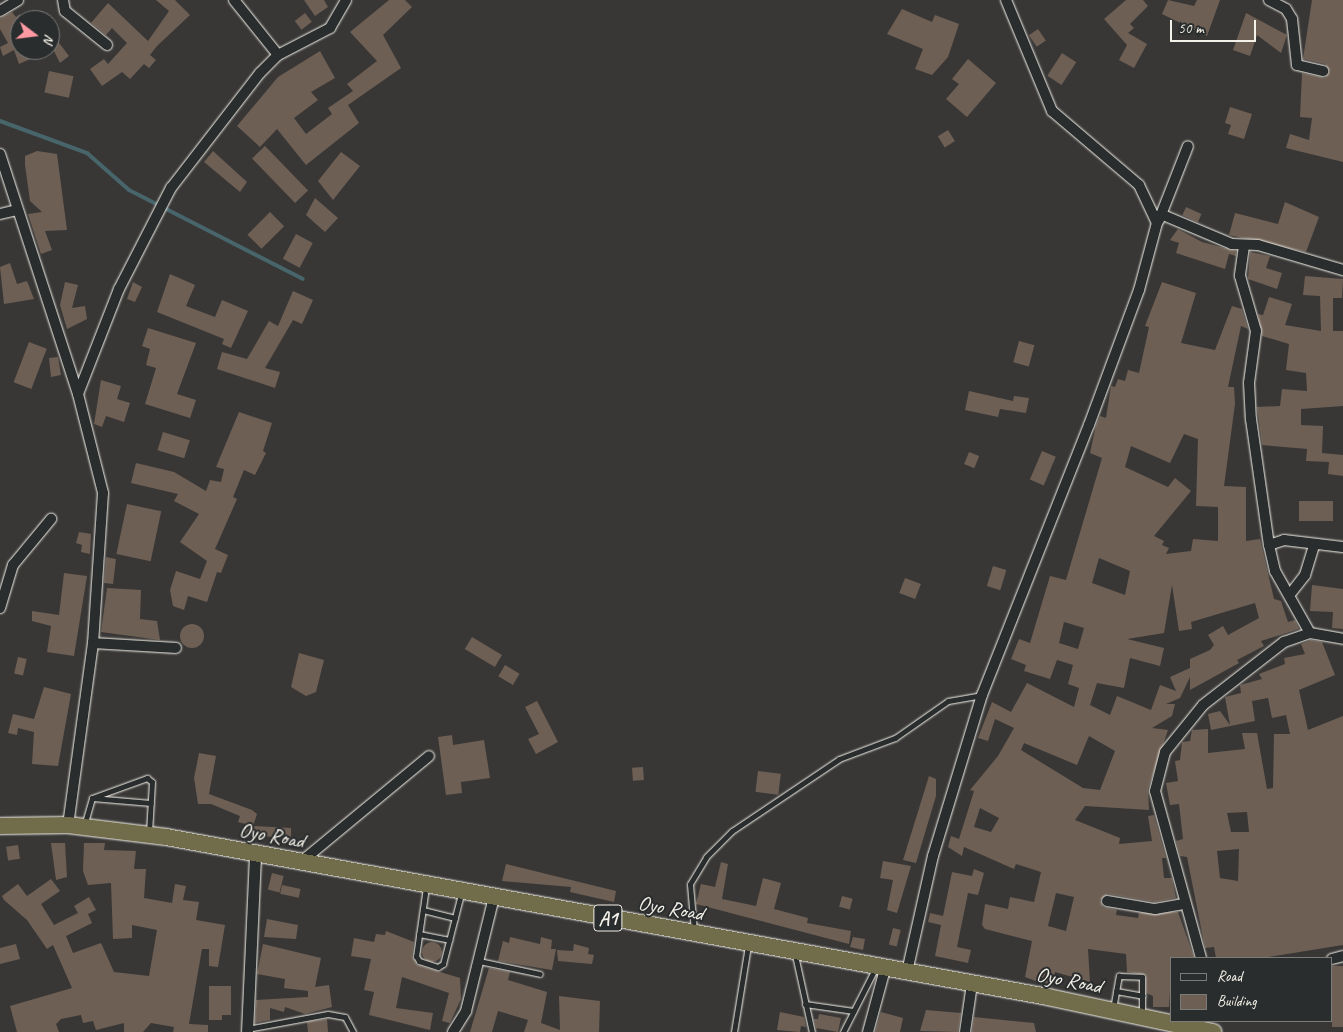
<!DOCTYPE html>
<style>
body{margin:0}
#map{position:relative;width:1343px;height:1032px;overflow:hidden;background:#383736;font-family:Caveat,sans-serif}
div>[style]{position:absolute}
[style*='--x']{left:calc(var(--x)*1px);top:calc(var(--y)*1px);width:calc(var(--w)*1px);rotate:calc(var(--a)*1deg)}
.stream>*{height:4px;margin:-2px;padding:0 2px;transform-origin:2px;border-radius:2px;background:#47656a}
.building>*{inset:0;background:#6e5f54;transform-origin:0 0}
.round{border-radius:50%}
.roads{filter:drop-shadow(0 0 1px #f4f1e8) drop-shadow(0 0 1px #f4f1e8)}
.service>*{height:5px;margin:-2.5px;padding:0 2.5px;transform-origin:2.5px;border-radius:2.5px;background:#2a2d2e}
.minor>*{height:10px;margin:-5px;padding:0 5px;transform-origin:5px;border-radius:5px;background:#2a2d2e}
.tertiary>*{height:11px;margin:-5.5px;padding:0 5.5px;transform-origin:5.5px;border-radius:5.5px;background:#2a2d2e}
.trunk>*{height:16px;margin:-8px;padding:0 8px;transform-origin:8px;border-radius:8px;background:#716d4b}
span{translate:-50% -50%;white-space:nowrap;text-align:center;line-height:1.15;-webkit-text-stroke:4px #2a2d2e;paint-order:stroke}
.shield-label span{padding:1px 4px;background:#2a2d2e;border:1px solid;border-radius:4px;-webkit-text-stroke-width:0}
.shield-label{font-size:20px;color:#f4f1e8;font-weight:700}
.street-label{font-size:21px;color:#f4f1e8}
.legend{position:absolute;left:1170px;top:957px;width:162px;height:65px;box-sizing:border-box;background:#2a2d2e;border:1px solid #7b7b78;margin:0;padding:6px 9px;list-style:none;font-size:15px;color:#f4f1e8}
.legend li{display:flex;align-items:center;gap:10px;height:25px}
.legend b{width:25px;border:1px solid #7b7b78}
.north{position:absolute;left:10px;top:10px;width:50px;height:50px;box-sizing:border-box;background:#2a2d2e;border:1px solid #7b7b78;border-radius:50%;rotate:105deg;font-size:14px;font-weight:700;line-height:20px;text-align:center;color:#f4f1e8}
.north::after{content:'';display:block;margin:auto;width:18px;height:22px;background:#ff9aa2;clip-path:polygon(50% 0,100% 100%,50% 72%,0 100%)}
.scale{position:absolute;left:1170px;top:20px;width:86px;height:22px;box-sizing:border-box;border:2px solid #f4f1e8;border-top:0;padding-left:6px;font-size:15px;line-height:18px;white-space:nowrap;color:#f4f1e8;-webkit-text-stroke:4px #2a2d2e;paint-order:stroke}
</style>
<div id="map">
<div class="stream">
<div style="--x:0;--y:121;--w:93;--a:20.2"></div>
<div style="--x:87;--y:153;--w:56;--a:41.4"></div>
<div style="--x:129;--y:190;--w:195;--a:27.1"></div>
</div>
<div class="building">
<div style="clip-path:polygon(156px 0,175px 0,190px 15px,157px 46px,150px 55px,156px 60px,149px 68px,144px 64px,130px 79px,122px 72px,102px 86px,90px 69px,104px 59px,108px 64px,127px 43px,112px 28px,106px 35px,91px 23px,108px 3px,148px 41px,169px 11px)"></div>
<div style="clip-path:polygon(304px 0,324px 0,328px 7px,315px 16px)"></div>
<div style="clip-path:polygon(389px 0,405px 0,412px 7px,383px 35px,401px 68px,348px 105px,359px 123px,306px 165px,277px 129px,260px 147px,237px 126px,278px 77px,320px 51px,335px 78px,311px 92px,318px 100px,294px 118px,306px 134px,332px 114px,328px 108px,353px 91px,347px 84px,377px 61px,350px 32px)"></div>
<div style="clip-path:polygon(1126px 0,1143px 0,1148px 6px,1130px 24px,1134px 28px,1128px 33px,1147px 44px,1134px 68px,1119px 60px,1127px 45px,1104px 19px)"></div>
<div style="clip-path:polygon(1168px 0,1194px 6px,1197px 0,1220px 0,1207px 36px,1162px 14px)"></div>
<div style="clip-path:polygon(1312px 0,1343px 0,1343px 162px,1286px 148px,1290px 134px,1309px 140px,1312px 118px,1300px 117px,1302px 73px,1325px 78px,1330px 72px,1325px 64px,1303px 59px)"></div>
<div style="clip-path:polygon(902px 9px,932px 22px,935px 15px,959px 24px,948px 57px,932px 75px,915px 69px,923px 49px,887px 34px)"></div>
<div style="clip-path:polygon(12px 12px,16px 17px,20px 14px,20px 47px,14px 50px,50px 50px,50px 31px,69px 56px,60px 63px,53px 49px,19px 64px,14px 50px,3px 56px,0 47px,8px 43px,0 29px,0 18px)"></div>
<div style="left:305px;top:13px;width:11px;height:13px;rotate:52deg"></div>
<div style="clip-path:polygon(1246px 13px,1287px 35px,1281px 53px,1257px 35px,1250px 56px,1233px 50px)"></div>
<div style="left:1038px;top:29px;width:14px;height:11px;rotate:56deg"></div>
<div style="left:1062px;top:53px;width:17px;height:27px;rotate:33deg"></div>
<div style="clip-path:polygon(968px 59px,996px 83px,967px 117px,946px 99px,959px 84px,952px 79px)"></div>
<div style="left:49px;top:71px;width:25px;height:22px;rotate:12deg"></div>
<div style="clip-path:polygon(1230px 107px,1252px 114px,1244px 139px,1228px 134px,1231px 125px,1225px 123px)"></div>
<div style="left:948px;top:130px;width:13px;height:12px;rotate:58deg"></div>
<div style="left:265px;top:146px;width:62px;height:18px;rotate:46deg"></div>
<div style="clip-path:polygon(37px 151px,57px 154px,67px 230px,45px 231px,52px 250px,41px 254px,28px 214px,42px 212px,30px 201px,25px 165px,25px 156px)"></div>
<div style="clip-path:polygon(213px 151px,247px 182px,240px 192px,204px 162px)"></div>
<div style="clip-path:polygon(341px 152px,360px 166px,333px 200px,318px 181px)"></div>
<div style="clip-path:polygon(315px 198px,338px 218px,325px 232px,306px 215px)"></div>
<div style="clip-path:polygon(1285px 202px,1319px 217px,1306px 252px,1229px 235px,1235px 213px,1278px 224px)"></div>
<div style="left:1186px;top:207px;width:17px;height:9px;rotate:24deg"></div>
<div style="left:270px;top:212px;width:20px;height:32px;rotate:45deg"></div>
<div style="clip-path:polygon(1178px 229px,1202px 242px,1236px 251px,1236px 256px,1229px 254px,1225px 269px,1176px 253px,1179px 243px,1170px 240px)"></div>
<div style="left:296px;top:234px;width:19px;height:28px;rotate:28deg"></div>
<div style="clip-path:polygon(1250px 252px,1270px 256px,1266px 268px,1282px 273px,1277px 289px,1248px 279px)"></div>
<div style="clip-path:polygon(10px 263px,17px 284px,27px 281px,34px 299px,4px 304px,0 267px)"></div>
<div style="clip-path:polygon(170px 274px,195px 285px,186px 306px,215px 317px,222px 300px,248px 311px,231px 348px,222px 344px,224px 339px,157px 312px)"></div>
<div style="clip-path:polygon(1305px 276px,1343px 279px,1342px 298px,1333px 298px,1333px 331px,1343px 331px,1343px 406px,1301px 409px,1301px 425px,1323px 426px,1322px 453px,1343px 455px,1343px 476px,1328px 474px,1329px 462px,1306px 461px,1307px 449px,1262px 445px,1257px 407px,1280px 406px,1282px 389px,1307px 391px,1306px 373px,1286px 370px,1289px 344px,1262px 336px,1258px 314px,1263px 315px,1269px 297px,1292px 304px,1285px 325px,1321px 331px,1320px 296px,1303px 295px)"></div>
<div style="clip-path:polygon(65px 282px,78px 285px,72px 308px,85px 306px,87px 319px,67px 329px,60px 305px)"></div>
<div style="clip-path:polygon(133px 282px,142px 287px,135px 302px,127px 299px)"></div>
<div style="clip-path:polygon(evenodd,1162px 282px,1196px 293px,1181px 343px,1215px 350px,1232px 306px,1242px 309px,1248px 329px,1241px 326px,1228px 387px,1234px 387px,1235px 404px,1224px 486px,1246px 487px,1246px 541px,1260px 539px,1274px 599px,1281px 601px,1288px 622px,1295px 620px,1299px 629px,1261px 641px,1264px 646px,1237px 660px,1239px 663px,1190px 690px,1190px 677px,1180px 698px,1166px 704px,1175px 704px,1172px 716px,1152px 728px,1168px 730px,1148px 789px,1149px 810px,1085px 806px,1075px 820px,1120px 838px,1119px 844px,1152px 841px,1148px 816px,1154px 815px,1166px 858px,1162px 858px,1164px 878px,1172px 878px,1176px 898px,1155px 902px,1108px 894px,1100px 900px,1103px 907px,1117px 910px,1116px 915px,1138px 918px,1139px 913px,1178px 912px,1194px 957px,1172px 958px,1169px 1007px,1153px 1007px,1153px 996px,1146px 993px,1146px 975px,1127px 972px,1126px 954px,1088px 949px,1090px 982px,1055px 972px,1052px 987px,1025px 977px,1032px 941px,985px 929px,982px 925px,985px 904px,1008px 909px,1010px 897px,1034px 902px,1041px 872px,1016px 864px,1014px 869px,964px 847px,962px 856px,948px 847px,951px 836px,959px 839px,974px 791px,970px 790px,998px 756px,1014px 728px,995px 719px,988px 741px,978px 738px,992px 702px,1011px 712px,1027px 683px,1074px 707px,1079px 688px,1068px 684px,1073px 665px,1057px 660px,1050px 679px,1024px 671px,1026px 665px,1011px 659px,1019px 639px,1030px 643px,1050px 576px,1066px 580px,1102px 458px,1090px 453px,1096px 425px,1100px 416px,1106px 418px,1111px 386px,1115px 387px,1118px 379px,1125px 381px,1128px 370px,1139px 373px,1149px 327px,1145px 326px,1162px 282px,1184px 434px,1198px 439px,1196px 506px,1218px 507px,1218px 541px,1193px 539px,1191px 551px,1166px 554px,1169px 548px,1162px 545px,1164px 541px,1154px 536px,1191px 491px,1175px 478px,1168px 487px,1125px 467px,1131px 446px,1170px 463px,1184px 434px,1162px 282px,1099px 558px,1130px 571px,1125px 595px,1092px 583px,1099px 558px,1162px 282px,1172px 585px,1179px 631px,1192px 629px,1191px 622px,1255px 603px,1259px 618px,1228px 635px,1223px 626px,1208px 635px,1214px 645px,1210px 650px,1190px 659px,1190px 668px,1170px 677px,1176px 691px,1160px 685px,1151px 710px,1117px 696px,1110px 715px,1090px 705px,1097px 683px,1124px 688px,1130px 658px,1160px 666px,1164px 648px,1127px 639px,1164px 633px,1172px 585px,1162px 282px,1064px 622px,1084px 628px,1078px 649px,1059px 643px,1064px 622px,1162px 282px,1089px 736px,1115px 751px,1100px 790px,1083px 788px,1021px 750px,1024px 743px,1077px 765px,1089px 736px,1162px 282px,980px 808px,999px 818px,991px 832px,974px 827px,980px 808px,1162px 282px,1056px 893px,1074px 897px,1066px 931px,1048px 926px,1056px 893px)"></div>
<div style="clip-path:polygon(293px 291px,313px 300px,302px 324px,293px 320px,265px 368px,280px 372px,275px 388px,217px 369px,222px 352px,247px 359px,269px 321px,278px 326px)"></div>
<div style="clip-path:polygon(148px 328px,196px 343px,177px 394px,196px 400px,190px 418px,145px 404px,156px 368px,146px 365px,150px 349px,142px 346px)"></div>
<div style="left:1019px;top:341px;width:16px;height:22px;rotate:15deg"></div>
<div style="left:29px;top:342px;width:19px;height:43px;rotate:21deg"></div>
<div style="clip-path:polygon(58px 357px,61px 375px,51px 377px,49px 358px)"></div>
<div style="clip-path:polygon(101px 380px,121px 386px,117px 399px,130px 403px,124px 422px,106px 416px,102px 427px,94px 424px)"></div>
<div style="clip-path:polygon(969px 391px,1013px 401px,1014px 396px,1029px 398px,1026px 413px,1000px 409px,998px 417px,965px 410px)"></div>
<div style="clip-path:polygon(239px 412px,272px 423px,263px 451px,266px 453px,255px 475px,244px 470px,233px 497px,237px 499px,215px 549px,228px 555px,221px 573px,217px 572px,207px 602px,188px 596px,184px 610px,173px 606px,170px 590px,176px 571px,200px 579px,207px 561px,180px 542px,199px 514px,174px 501px,178px 494px,131px 483px,136px 463px,174px 472px,206px 491px,210px 480px,221px 482px,224px 469px,216px 467px)"></div>
<div style="left:163px;top:432px;width:28px;height:19px;rotate:17deg"></div>
<div style="left:1042px;top:451px;width:15px;height:31px;rotate:23deg"></div>
<div style="left:969px;top:452px;width:11px;height:13px;rotate:22deg"></div>
<div style="left:1299px;top:501px;width:34px;height:20px"></div>
<div style="left:127px;top:504px;width:35px;height:51px;rotate:12deg"></div>
<div style="clip-path:polygon(79px 532px,91px 534px,90px 554px,81px 552px,82px 545px,76px 543px)"></div>
<div style="clip-path:polygon(106px 557px,116px 559px,113px 584px,104px 583px)"></div>
<div style="left:993px;top:566px;width:14px;height:21px;rotate:17deg"></div>
<div style="clip-path:polygon(64px 573px,87px 576px,74px 656px,47px 652px,51px 626px,32px 621px,32px 611px,59px 615px)"></div>
<div style="left:905px;top:578px;width:17px;height:16px;rotate:21deg"></div>
<div style="clip-path:polygon(1312px 585px,1343px 589px,1343px 629px,1332px 628px,1333px 612px,1310px 611px)"></div>
<div style="clip-path:polygon(107px 588px,141px 590px,140px 619px,157px 621px,160px 640px,101px 632px)"></div>
<div class="round" style="left:180px;top:624px;width:24px;height:24px"></div>
<div style="left:472px;top:637px;width:35px;height:14px;rotate:31deg"></div>
<div style="clip-path:polygon(evenodd,1311px 640px,1322px 642px,1335px 675px,1299px 690px,1308px 730px,1343px 716px,1343px 945px,1262px 958px,1216px 958px,1214px 947px,1205px 948px,1187px 857px,1180px 856px,1176px 841px,1183px 839px,1179px 804px,1170px 805px,1166px 783px,1178px 781px,1175px 761px,1180px 760px,1182px 742px,1190px 741px,1192px 730px,1208px 729px,1208px 753px,1245px 749px,1242px 733px,1257px 733px,1267px 789px,1273px 788px,1274px 734px,1290px 734px,1286px 715px,1272px 718px,1268px 698px,1252px 701px,1255px 721px,1211px 730px,1208px 714px,1220px 711px,1230px 725px,1225px 697px,1241px 693px,1240px 685px,1262px 679px,1259px 674px,1285px 664px,1284px 658px,1305px 654px,1301px 644px,1311px 640px,1247px 812px,1249px 832px,1231px 832px,1227px 813px,1247px 812px,1311px 640px,1239px 849px,1238px 881px,1220px 878px,1217px 851px,1239px 849px)"></div>
<div style="clip-path:polygon(299px 653px,324px 660px,316px 692px,306px 696px,291px 687px)"></div>
<div style="left:18px;top:657px;width:9px;height:17px;rotate:13deg"></div>
<div style="left:505px;top:665px;width:17px;height:13px;rotate:31deg"></div>
<div style="clip-path:polygon(44px 687px,71px 694px,58px 766px,32px 764px,34px 732px,18px 728px,17px 735px,8px 733px,13px 714px,34px 719px)"></div>
<div style="clip-path:polygon(537px 701px,558px 742px,536px 754px,528px 739px,539px 734px,525px 707px)"></div>
<div style="clip-path:polygon(452px 735px,453px 745px,484px 740px,490px 778px,461px 782px,462px 793px,446px 795px,438px 737px)"></div>
<div style="clip-path:polygon(199px 753px,216px 756px,209px 794px,252px 810px,257px 814px,253px 826px,291px 828px,291px 838px,243px 835px,246px 824px,238px 822px,240px 816px,211px 804px,198px 804px,194px 778px)"></div>
<div style="left:643px;top:767px;width:13px;height:11px;rotate:86deg"></div>
<div style="left:758px;top:771px;width:23px;height:21px;rotate:7deg"></div>
<div style="clip-path:polygon(929px 776px,936px 779px,936px 796px,916px 863px,903px 860px)"></div>
<div style="clip-path:polygon(51px 843px,65px 843px,67px 877px,56px 880px)"></div>
<div style="clip-path:polygon(84px 843px,105px 843px,104px 850px,136px 851px,134px 869px,146px 869px,144px 898px,172px 903px,175px 884px,186px 886px,183px 900px,199px 902px,196px 920px,225px 925px,218px 967px,209px 966px,209px 949px,202px 949px,189px 1024px,208px 1025px,208px 1032px,173px 1032px,174px 1027px,151px 1023px,143px 1032px,124px 1032px,124px 1023px,96px 1030px,93px 1021px,83px 1023px,81px 1015px,61px 1019px,56px 1024px,59px 1032px,17px 1032px,10px 1006px,72px 988px,53px 945px,47px 949px,27px 920px,4px 900px,2px 896px,18px 884px,27px 896px,51px 879px,60px 891px,41px 904px,54px 925px,78px 913px,74px 906px,89px 897px,96px 910px,88px 914px,92px 923px,66px 936px,73px 953px,101px 943px,114px 972px,149px 976px,157px 930px,132px 925px,132px 938px,113px 939px,111px 883px,88px 885px,83px 871px)"></div>
<div style="left:18px;top:845px;width:14px;height:12px;rotate:82deg"></div>
<div style="clip-path:polygon(883px 861px,911px 866px,897px 913px,887px 910px,893px 880px,880px 878px)"></div>
<div style="clip-path:polygon(721px 862px,728px 864px,722px 899px,756px 906px,763px 878px,781px 883px,774px 909px,808px 918px,807px 923px,851px 931px,849px 944px,696px 904px,701px 884px,715px 887px)"></div>
<div style="clip-path:polygon(506px 864px,616px 891px,614px 902px,570px 892px,571px 887px,502px 881px)"></div>
<div style="clip-path:polygon(974px 869px,984px 873px,978px 895px,968px 893px,957px 947px,971px 950px,968px 963px,935px 956px,941px 925px,928px 922px,930px 913px,943px 916px,952px 872px,972px 876px)"></div>
<div style="left:272px;top:873px;width:12px;height:17px;rotate:14deg"></div>
<div style="left:282px;top:885px;width:19px;height:9px;rotate:12deg"></div>
<div style="left:842px;top:896px;width:11px;height:11px;rotate:15deg"></div>
<div style="clip-path:polygon(267px 919px,298px 925px,296px 939px,264px 937px)"></div>
<div style="left:893px;top:928px;width:8px;height:17px;rotate:14deg"></div>
<div style="clip-path:polygon(386px 931px,414px 942px,412px 956px,417px 965px,460px 978px,461px 999px,450px 1023px,442px 1021px,449px 993px,402px 977px,396px 1008px,433px 1013px,430px 1030px,369px 1015px,374px 992px,364px 990px,371px 959px,351px 956px,354px 938px,374px 942px,376px 934px,385px 935px)"></div>
<div style="clip-path:polygon(510px 937px,540px 944px,541px 937px,552px 940px,551px 949px,556px 949px,552px 970px,498px 961px,503px 941px,509px 943px)"></div>
<div style="clip-path:polygon(853px 937px,865px 939px,863px 950px,850px 947px)"></div>
<div class="round" style="left:422px;top:942px;width:20px;height:20px"></div>
<div style="clip-path:polygon(16px 944px,20px 959px,0 964px,0 948px)"></div>
<div style="clip-path:polygon(263px 944px,321px 958px,315px 987px,329px 985px,332px 1007px,305px 1014px,285px 1007px,284px 1012px,270px 1008px,270px 1020px,255px 1023px,256px 1000px,308px 997px,308px 991px,284px 988px,285px 979px,257px 974px)"></div>
<div style="clip-path:polygon(574px 944px,589px 948px,588px 954px,594px 955px,592px 964px,558px 961px,557px 950px,573px 951px)"></div>
<div style="left:1332px;top:966px;width:11px;height:61px"></div>
<div style="clip-path:polygon(489px 968px,510px 972px,508px 980px,547px 992px,541px 1023px,560px 1030px,559px 996px,600px 1001px,599px 1032px,524px 1032px,528px 1020px,498px 1011px,492px 1032px,470px 1032px)"></div>
<div style="clip-path:polygon(209px 986px,231px 986px,231px 1015px,222px 1015px,222px 1020px,209px 1020px)"></div>
<div style="clip-path:polygon(926px 1010px,961px 1013px,958px 1032px,920px 1031px)"></div>
<div style="clip-path:polygon(780px 1012px,804px 1017px,806px 1027px,801px 1026px,800px 1032px,777px 1030px)"></div>
<div style="clip-path:polygon(881px 1012px,903px 1018px,900px 1032px,875px 1032px)"></div>
<div style="clip-path:polygon(819px 1014px,841px 1018px,838px 1032px,816px 1028px,814px 1019px,818px 1019px)"></div>
<div style="clip-path:polygon(974px 1017px,1034px 1023px,1036px 1032px,972px 1032px)"></div>
<div style="clip-path:polygon(327px 1019px,328px 1032px,308px 1032px,307px 1022px)"></div>
</div>
<div class="roads">
<div class="service">
<div style="--x:92;--y:798;--w:59;--a:4.8"></div>
<div style="--x:84;--y:826;--w:29;--a:-74"></div>
<div style="--x:92;--y:798;--w:59;--a:-20"></div>
<div style="--x:147;--y:778;--w:6;--a:39"></div>
<div style="--x:152;--y:782;--w:50;--a:93.4"></div>
<div style="--x:426;--y:887;--w:70;--a:98.2"></div>
<div style="--x:416;--y:956;--w:6;--a:59"></div>
<div style="--x:419;--y:961;--w:20;--a:18"></div>
<div style="--x:438;--y:967;--w:6;--a:-31"></div>
<div style="--x:443;--y:964;--w:72;--a:-75.6"></div>
<div style="--x:423;--y:910;--w:33;--a:14"></div>
<div style="--x:694;--y:931;--w:47;--a:-94.9"></div>
<div style="--x:690;--y:884;--w:31;--a:-59"></div>
<div style="--x:706;--y:857;--w:37;--a:-45"></div>
<div style="--x:732;--y:831;--w:129;--a:-33.9"></div>
<div style="--x:839;--y:759;--w:60;--a:-20.6"></div>
<div style="--x:895;--y:738;--w:65;--a:-34.9"></div>
<div style="--x:948;--y:701;--w:35;--a:-10"></div>
<div style="--x:419;--y:934;--w:31;--a:11"></div>
<div style="--x:795;--y:955;--w:79;--a:77.6"></div>
<div style="--x:479;--y:961;--w:62;--a:12"></div>
<div style="--x:1116;--y:991;--w:27;--a:10"></div>
<div style="--x:805;--y:1004;--w:49;--a:8.1"></div>
<div style="--x:1113;--y:1009;--w:34;--a:-80"></div>
<div style="--x:1119;--y:976;--w:23;--a:2"></div>
<div style="--x:1142;--y:977;--w:38;--a:90"></div>
<div style="--x:247;--y:1029;--w:82;--a:-10.5"></div>
<div style="--x:328;--y:1014;--w:17;--a:10"></div>
<div style="--x:345;--y:1017;--w:17;--a:62"></div>
<div style="--x:734;--y:1032;--w:87;--a:-80.8"></div>
<div style="--x:843;--y:1032;--w:73;--a:-63.1"></div>
</div>
<div class="minor">
<div style="--x:63;--y:0;--w:11;--a:80"></div>
<div style="--x:65;--y:11;--w:54;--a:39"></div>
<div style="--x:234;--y:0;--w:70;--a:51.3"></div>
<div style="--x:1269;--y:0;--w:19;--a:28"></div>
<div style="--x:1286;--y:9;--w:12;--a:59"></div>
<div style="--x:1292;--y:19;--w:46;--a:83.8"></div>
<div style="--x:1297;--y:65;--w:27;--a:13"></div>
<div style="--x:0;--y:11;--w:21;--a:-31"></div>
<div style="--x:0;--y:154;--w:252;--a:72"></div>
<div style="--x:78;--y:394;--w:102;--a:75.8"></div>
<div style="--x:103;--y:493;--w:150;--a:93.8"></div>
<div style="--x:93;--y:643;--w:184;--a:97.8"></div>
<div style="--x:0;--y:214;--w:17;--a:-13"></div>
<div style="--x:1163;--y:215;--w:75;--a:22.8"></div>
<div style="--x:1232;--y:244;--w:26;--a:2"></div>
<div style="--x:1258;--y:245;--w:89;--a:16.4"></div>
<div style="--x:1159;--y:220;--w:79;--a:-68.6"></div>
<div style="--x:1244;--y:246;--w:30;--a:98"></div>
<div style="--x:1240;--y:276;--w:57;--a:73.8"></div>
<div style="--x:1256;--y:331;--w:52;--a:97.7"></div>
<div style="--x:1249;--y:383;--w:36;--a:87"></div>
<div style="--x:1251;--y:419;--w:127;--a:81.9"></div>
<div style="--x:1269;--y:545;--w:16;--a:-18"></div>
<div style="--x:1284;--y:540;--w:59;--a:6.8"></div>
<div style="--x:78;--y:394;--w:113;--a:-68.7"></div>
<div style="--x:119;--y:289;--w:114;--a:-62.8"></div>
<div style="--x:171;--y:188;--w:145;--a:-52.3"></div>
<div style="--x:260;--y:73;--w:25;--a:-45"></div>
<div style="--x:278;--y:55;--w:59;--a:-27.4"></div>
<div style="--x:330;--y:28;--w:32;--a:-60"></div>
<div style="--x:1269;--y:545;--w:27;--a:77"></div>
<div style="--x:1275;--y:571;--w:71;--a:60.6"></div>
<div style="--x:1291;--y:593;--w:23;--a:-52"></div>
<div style="--x:1305;--y:575;--w:31;--a:-73"></div>
<div style="--x:0;--y:608;--w:45;--a:-73.2"></div>
<div style="--x:13;--y:565;--w:60;--a:-50.4"></div>
<div style="--x:93;--y:643;--w:83;--a:3.4"></div>
<div style="--x:301;--y:862;--w:166;--a:-39.6"></div>
<div style="--x:1107;--y:901;--w:49;--a:9.5"></div>
<div style="--x:1155;--y:909;--w:29;--a:-10"></div>
<div style="--x:1201;--y:958;--w:173;--a:-105.4"></div>
<div style="--x:1155;--y:791;--w:40;--a:-75.6"></div>
<div style="--x:1165;--y:752;--w:60;--a:-51"></div>
<div style="--x:1203;--y:705;--w:103;--a:-37.9"></div>
<div style="--x:1284;--y:642;--w:28;--a:-19"></div>
<div style="--x:1310;--y:633;--w:34;--a:10"></div>
<div style="--x:1332;--y:959;--w:11;--a:-15"></div>
<div style="--x:907;--y:972;--w:119;--a:-77.4"></div>
<div style="--x:933;--y:856;--w:168;--a:-73.1"></div>
<div style="--x:982;--y:695;--w:290;--a:-68.4"></div>
<div style="--x:1089;--y:425;--w:144;--a:-69.7"></div>
<div style="--x:1139;--y:290;--w:69;--a:-75"></div>
<div style="--x:1157;--y:223;--w:42;--a:-115.3"></div>
<div style="--x:1139;--y:185;--w:114;--a:-139.6"></div>
<div style="--x:1052;--y:111;--w:120;--a:-112.5"></div>
<div style="--x:453;--y:1032;--w:25;--a:-58"></div>
<div style="--x:466;--y:1011;--w:117;--a:-76.2"></div>
<div style="--x:868;--y:1032;--w:65;--a:-74.9"></div>
<div style="--x:965;--y:1032;--w:49;--a:-81.7"></div>
</div>
<div class="tertiary">
<div style="--x:247;--y:1032;--w:178;--a:-87.4"></div>
</div>
<div class="trunk">
<div style="--x:0;--y:826;--w:68;--a:-0.8"></div>
<div style="--x:68;--y:825;--w:99;--a:7"></div>
<div style="--x:166;--y:837;--w:896;--a:10.28"></div>
<div style="--x:1048;--y:997;--w:169;--a:12"></div>
</div>
</div>
<div class="shield-label">
<span style="left:608px;top:918px">A1</span>
</div>
<div class="street-label">
<span style="left:272px;top:835px;rotate:10deg">Oyo Road</span>
<span style="left:671px;top:908px;rotate:10deg">Oyo Road</span>
<span style="left:1069px;top:980px;rotate:11deg">Oyo Road</span>
</div>
<ul class="legend">
<li><b style="height:6px;background:#2a2d2e"></b>Road</li>
<li><b style="height:14px;background:#6e5f54"></b>Building</li>
</ul>
<div class="north">N</div>
<div class="scale">50 m</div>
</div>
